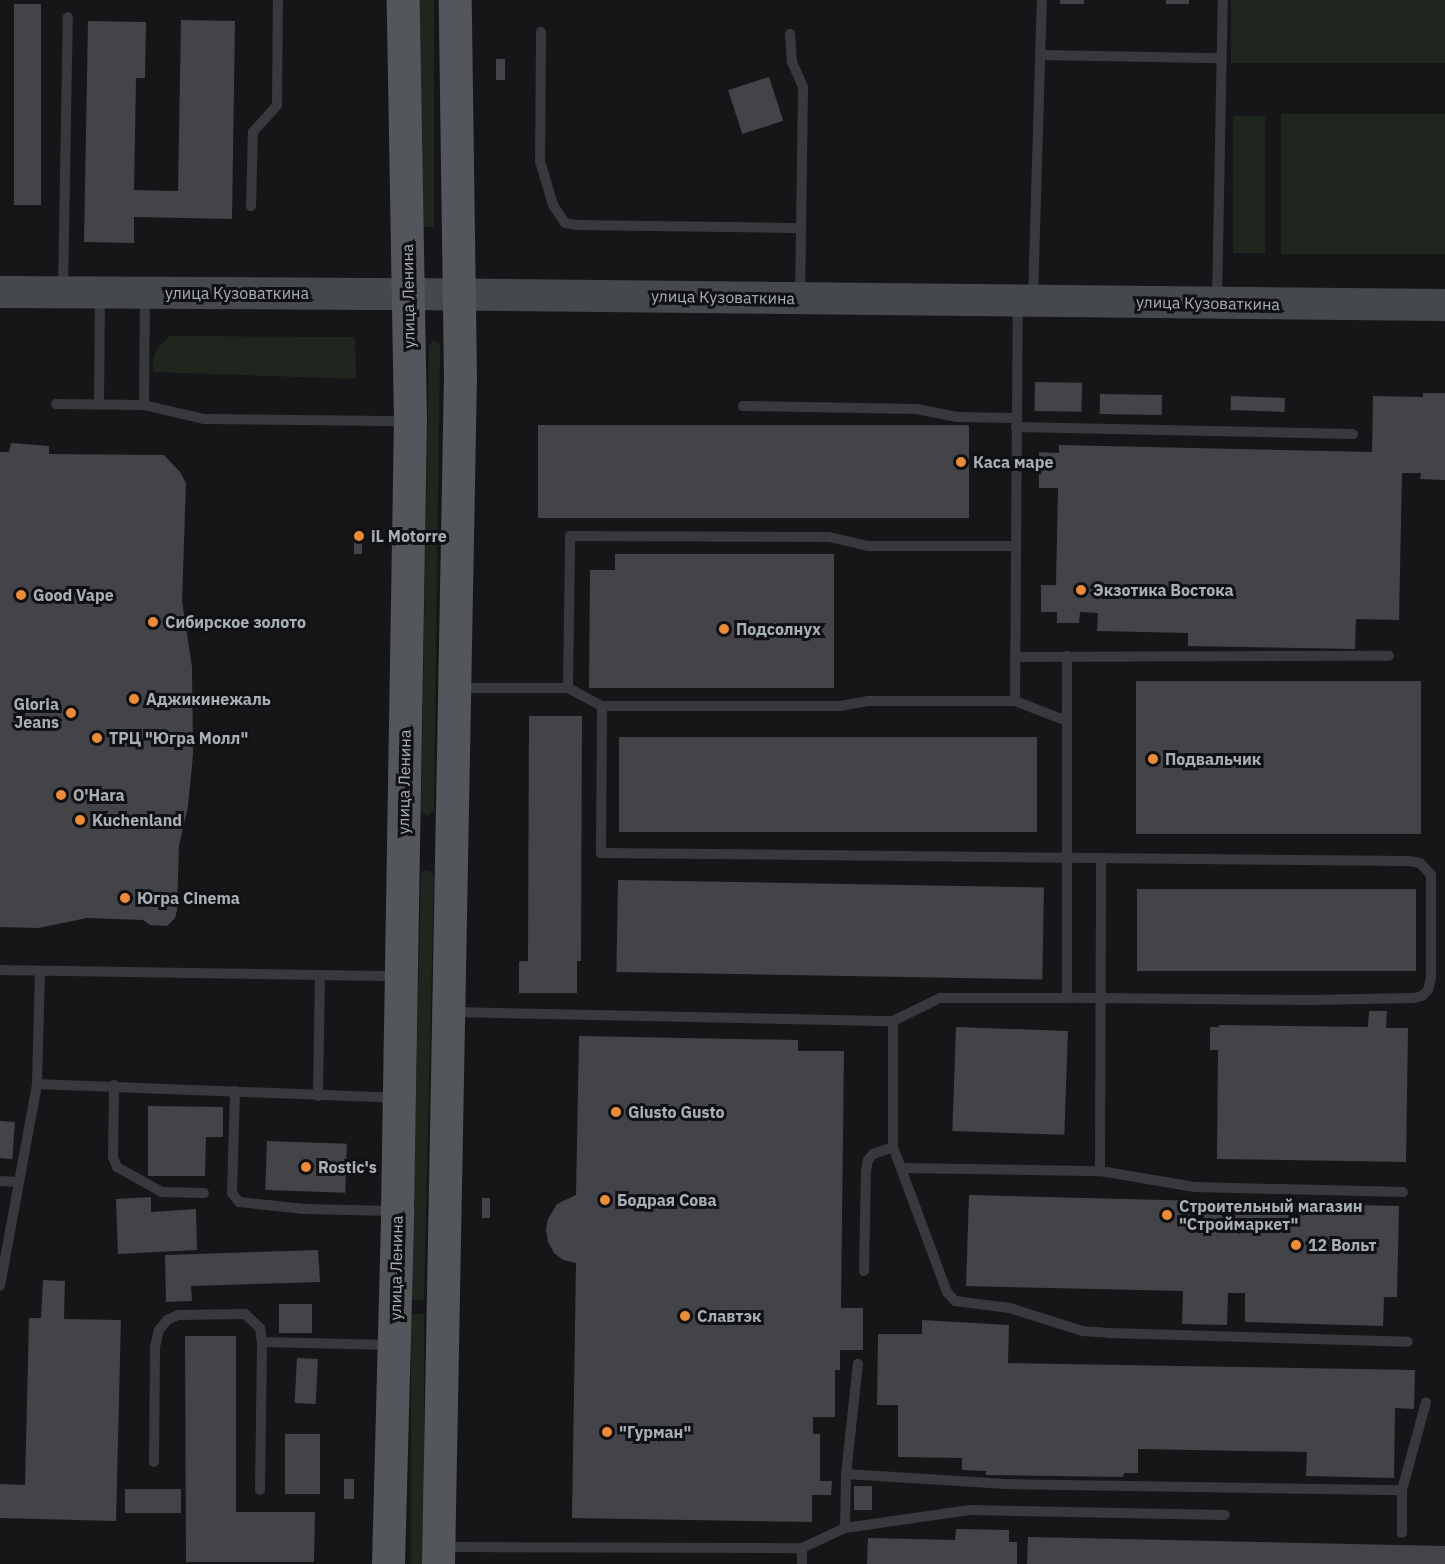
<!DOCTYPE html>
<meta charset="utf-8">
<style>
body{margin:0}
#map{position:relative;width:1445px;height:1564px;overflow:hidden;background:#161618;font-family:"IBM Plex Sans",sans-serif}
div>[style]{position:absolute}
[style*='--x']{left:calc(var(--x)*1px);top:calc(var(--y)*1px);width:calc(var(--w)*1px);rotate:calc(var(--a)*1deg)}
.green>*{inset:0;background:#1e261e;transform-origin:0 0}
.building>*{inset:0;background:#424448;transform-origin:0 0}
.service>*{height:10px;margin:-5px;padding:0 5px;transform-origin:5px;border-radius:5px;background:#37393d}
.secondary>*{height:32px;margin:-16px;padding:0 16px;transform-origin:16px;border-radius:16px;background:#45484c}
.primary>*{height:33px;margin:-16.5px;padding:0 16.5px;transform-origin:16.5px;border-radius:16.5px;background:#53575b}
.dots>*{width:16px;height:16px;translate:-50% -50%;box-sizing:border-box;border:3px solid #111113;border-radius:50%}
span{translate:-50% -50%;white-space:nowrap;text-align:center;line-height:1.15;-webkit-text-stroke:6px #111113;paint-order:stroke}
.street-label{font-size:16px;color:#a8b0b7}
.poi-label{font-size:16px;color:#a8b0b7;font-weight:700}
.left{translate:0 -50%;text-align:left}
.right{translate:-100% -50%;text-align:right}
</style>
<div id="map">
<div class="green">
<div style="left:420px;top:0;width:14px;height:227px"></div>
<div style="left:1231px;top:0;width:214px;height:63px"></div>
<div style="left:1281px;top:114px;width:164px;height:140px"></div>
<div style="left:1233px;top:116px;width:32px;height:137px"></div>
<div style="clip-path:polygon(170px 336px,355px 337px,356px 379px,153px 372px,153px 360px,157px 348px)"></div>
<div style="clip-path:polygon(434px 340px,440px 345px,434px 811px,427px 816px,421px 811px,429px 345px)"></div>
<div style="clip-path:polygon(427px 870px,434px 874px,424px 1300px,411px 1300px,421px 873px)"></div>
<div style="left:411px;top:1314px;width:13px;height:250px"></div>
</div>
<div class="building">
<div style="left:1060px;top:0;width:24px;height:4px"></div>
<div style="left:1166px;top:0;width:23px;height:4px"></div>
<div style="left:14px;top:4px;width:27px;height:201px"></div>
<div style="clip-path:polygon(181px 20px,235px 21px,232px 219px,134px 217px,134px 243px,84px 242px,88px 21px,146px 22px,145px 78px,136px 78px,134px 190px,178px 191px)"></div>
<div style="left:496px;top:59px;width:9px;height:21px"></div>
<div style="left:769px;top:77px;width:46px;height:43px;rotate:72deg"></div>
<div style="left:1035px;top:382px;width:47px;height:29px;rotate:1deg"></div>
<div style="clip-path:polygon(1423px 393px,1445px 393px,1445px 480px,1420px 479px,1421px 473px,1402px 473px,1399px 620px,1356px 619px,1355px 649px,1188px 646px,1188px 633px,1097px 631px,1098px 613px,1080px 612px,1079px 623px,1057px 623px,1057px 612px,1041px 612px,1041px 585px,1056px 585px,1058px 488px,1039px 488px,1039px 452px,1059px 453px,1059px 445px,1372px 452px,1373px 396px,1423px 397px)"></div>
<div style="left:1100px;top:394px;width:62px;height:20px;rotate:1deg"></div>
<div style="left:1231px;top:396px;width:54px;height:14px;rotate:2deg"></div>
<div style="left:538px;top:425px;width:431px;height:93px"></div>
<div style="clip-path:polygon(11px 443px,49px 446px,49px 454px,164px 455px,180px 472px,186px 483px,182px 601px,192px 667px,193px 755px,188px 806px,179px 846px,177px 910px,175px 918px,167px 926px,150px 925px,143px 920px,87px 918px,38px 928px,0 927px,0 452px,9px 452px)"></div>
<div style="left:354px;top:534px;width:8px;height:20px"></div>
<div style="clip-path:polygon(615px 554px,834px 554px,834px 688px,589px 688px,590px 570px,615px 570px)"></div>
<div style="left:1136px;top:681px;width:285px;height:153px"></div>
<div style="clip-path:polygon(529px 716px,582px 716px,581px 961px,577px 961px,577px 993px,519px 993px,519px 961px,528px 961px)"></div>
<div style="left:1037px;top:737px;width:95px;height:418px;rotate:90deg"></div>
<div style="left:618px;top:880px;width:426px;height:92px;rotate:1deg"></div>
<div style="left:1137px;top:889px;width:279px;height:82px"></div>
<div style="clip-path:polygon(1369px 1011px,1387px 1011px,1386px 1028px,1408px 1028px,1406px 1162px,1217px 1159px,1218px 1050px,1210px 1050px,1210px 1027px,1219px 1027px,1219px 1025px,1368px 1027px)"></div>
<div style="left:956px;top:1027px;width:112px;height:104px;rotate:2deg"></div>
<div style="clip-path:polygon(579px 1036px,798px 1040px,798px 1051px,844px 1051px,841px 1308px,863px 1308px,863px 1350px,840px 1350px,840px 1370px,835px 1370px,835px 1417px,813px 1417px,813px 1434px,820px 1434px,820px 1481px,832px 1481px,831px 1495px,812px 1495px,812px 1522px,572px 1518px,576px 1263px,563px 1260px,554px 1253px,548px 1242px,546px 1229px,548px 1219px,557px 1204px,576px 1195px)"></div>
<div style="clip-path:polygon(148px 1106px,223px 1107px,223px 1137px,206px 1137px,205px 1176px,148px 1176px)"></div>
<div style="left:0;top:1121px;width:15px;height:37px;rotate:4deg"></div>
<div style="left:267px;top:1141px;width:80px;height:49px;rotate:2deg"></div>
<div style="clip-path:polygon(969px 1195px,1399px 1206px,1397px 1297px,1384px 1297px,1383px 1326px,1245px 1322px,1245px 1293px,1228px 1293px,1227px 1325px,1182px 1324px,1183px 1291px,966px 1286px)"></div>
<div style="clip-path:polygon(151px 1197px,151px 1212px,196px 1209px,197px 1250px,118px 1254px,116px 1199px)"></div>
<div style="left:482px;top:1198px;width:8px;height:20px"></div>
<div style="clip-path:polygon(318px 1250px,320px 1282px,191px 1286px,192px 1301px,166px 1302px,165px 1255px)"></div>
<div style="clip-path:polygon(43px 1280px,65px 1281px,64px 1319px,121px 1320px,116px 1521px,0 1518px,0 1484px,25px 1485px,29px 1318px,41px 1318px)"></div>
<div style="left:279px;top:1304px;width:33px;height:29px"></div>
<div style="clip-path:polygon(922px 1320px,1009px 1325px,1008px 1363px,1415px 1370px,1414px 1409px,1395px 1408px,1394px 1478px,1306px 1476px,1307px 1452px,1138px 1449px,1138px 1473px,1124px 1473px,1123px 1477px,986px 1475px,986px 1471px,962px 1470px,962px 1458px,898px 1457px,898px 1405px,877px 1405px,878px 1334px,922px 1334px)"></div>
<div style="clip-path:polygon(185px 1336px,236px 1336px,236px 1512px,315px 1512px,314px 1562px,186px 1562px)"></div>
<div style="left:297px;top:1358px;width:21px;height:45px;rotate:3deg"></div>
<div style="left:285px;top:1434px;width:35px;height:60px"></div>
<div style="left:344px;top:1479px;width:10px;height:20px"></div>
<div style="left:854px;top:1486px;width:18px;height:24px"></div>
<div style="left:125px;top:1489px;width:56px;height:24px"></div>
<div style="clip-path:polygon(956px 1529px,1009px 1530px,1009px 1542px,1017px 1542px,1017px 1564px,867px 1564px,868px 1538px,955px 1540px)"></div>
<div style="clip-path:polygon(1028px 1537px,1445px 1546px,1445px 1564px,1027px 1564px)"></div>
</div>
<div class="service">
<div style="--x:541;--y:32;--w:129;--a:90.4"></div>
<div style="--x:540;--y:161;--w:46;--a:73.5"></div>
<div style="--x:553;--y:205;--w:22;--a:56"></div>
<div style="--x:565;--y:223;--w:12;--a:9"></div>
<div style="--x:577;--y:225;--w:224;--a:0.8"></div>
<div style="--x:790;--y:34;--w:28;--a:86"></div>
<div style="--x:792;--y:62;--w:27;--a:66"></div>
<div style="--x:803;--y:87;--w:208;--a:90.8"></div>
<div style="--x:1041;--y:55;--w:180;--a:1"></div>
<div style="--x:251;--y:206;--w:74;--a:-88.5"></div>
<div style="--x:253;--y:132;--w:36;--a:-48"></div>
<div style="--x:277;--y:105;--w:105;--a:-89.5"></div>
<div style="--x:63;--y:290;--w:273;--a:-89"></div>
<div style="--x:1033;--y:298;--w:298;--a:-88.3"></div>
<div style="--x:1217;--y:300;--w:300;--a:-88.9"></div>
<div style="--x:56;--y:404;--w:88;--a:0.7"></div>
<div style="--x:144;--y:405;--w:62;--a:13.1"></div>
<div style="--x:204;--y:419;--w:204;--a:0.6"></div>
<div style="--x:99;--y:405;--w:111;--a:-89.5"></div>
<div style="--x:144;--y:405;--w:110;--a:-89.5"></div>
<div style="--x:743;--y:406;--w:173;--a:1"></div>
<div style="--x:916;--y:409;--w:42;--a:11"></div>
<div style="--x:957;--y:417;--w:59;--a:1"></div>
<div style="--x:1016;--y:427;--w:337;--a:1.2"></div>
<div style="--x:1015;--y:657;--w:374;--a:-0.2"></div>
<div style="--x:459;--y:688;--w:109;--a:0"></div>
<div style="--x:568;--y:688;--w:38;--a:28"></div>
<div style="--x:602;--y:706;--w:238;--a:0"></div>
<div style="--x:840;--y:706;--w:28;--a:-10"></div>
<div style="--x:868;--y:701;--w:147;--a:0"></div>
<div style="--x:1015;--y:701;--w:398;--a:-89.6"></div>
<div style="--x:568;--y:688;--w:152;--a:-89.2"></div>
<div style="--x:570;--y:536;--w:259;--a:0.2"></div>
<div style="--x:829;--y:537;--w:40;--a:13"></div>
<div style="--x:868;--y:546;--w:147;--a:0"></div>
<div style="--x:1015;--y:701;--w:56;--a:21"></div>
<div style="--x:602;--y:706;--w:147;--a:90.4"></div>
<div style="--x:601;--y:853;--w:808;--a:0.57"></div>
<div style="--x:1409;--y:861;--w:11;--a:10"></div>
<div style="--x:1420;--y:863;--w:16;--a:47"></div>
<div style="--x:1431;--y:875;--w:103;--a:90"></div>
<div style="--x:1431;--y:978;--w:12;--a:104"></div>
<div style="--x:1428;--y:990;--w:8;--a:135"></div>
<div style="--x:1422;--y:996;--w:8;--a:166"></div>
<div style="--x:1414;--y:998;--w:103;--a:178.9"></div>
<div style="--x:1311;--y:1000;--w:244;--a:-179.5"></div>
<div style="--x:0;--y:970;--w:398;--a:0.9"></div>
<div style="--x:452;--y:1012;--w:441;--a:1.2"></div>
<div style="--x:893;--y:1021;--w:52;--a:-26.1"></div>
<div style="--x:940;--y:998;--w:127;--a:0"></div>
<div style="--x:1067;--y:998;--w:342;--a:-90"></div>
<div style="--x:893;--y:1021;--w:126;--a:90"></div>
<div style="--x:893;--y:1147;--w:155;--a:69.6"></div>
<div style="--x:947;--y:1292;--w:12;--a:48"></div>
<div style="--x:955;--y:1301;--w:55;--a:7.3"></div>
<div style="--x:1010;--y:1308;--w:76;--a:17.7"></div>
<div style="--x:1082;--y:1331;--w:27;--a:4"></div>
<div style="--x:1109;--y:1333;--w:299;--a:1.7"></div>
<div style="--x:37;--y:1084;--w:359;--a:2.2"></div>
<div style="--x:114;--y:1085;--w:72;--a:90.8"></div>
<div style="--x:113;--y:1157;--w:11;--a:68"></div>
<div style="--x:117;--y:1167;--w:51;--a:29.1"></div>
<div style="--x:162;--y:1192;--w:42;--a:1.4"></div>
<div style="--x:235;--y:1091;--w:102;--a:91.7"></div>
<div style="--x:232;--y:1193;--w:11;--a:52"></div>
<div style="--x:239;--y:1202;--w:66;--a:6.1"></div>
<div style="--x:305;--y:1209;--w:89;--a:1.3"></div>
<div style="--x:318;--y:1096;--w:121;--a:-89.1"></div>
<div style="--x:901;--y:1168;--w:199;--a:0.9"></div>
<div style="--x:1100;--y:1171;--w:96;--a:9.6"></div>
<div style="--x:1195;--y:1187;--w:208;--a:1.4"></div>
<div style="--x:1100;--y:1171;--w:313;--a:-89.8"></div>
<div style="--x:0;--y:1181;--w:19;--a:3"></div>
<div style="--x:864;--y:1271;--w:100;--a:-88.9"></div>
<div style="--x:866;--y:1171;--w:11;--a:-80"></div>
<div style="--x:868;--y:1160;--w:8;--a:-50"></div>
<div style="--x:873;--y:1154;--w:21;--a:-19"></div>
<div style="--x:0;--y:1286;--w:205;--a:-79.6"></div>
<div style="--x:37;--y:1084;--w:113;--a:-88.5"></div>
<div style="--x:154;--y:1462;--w:115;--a:-89.5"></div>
<div style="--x:155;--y:1347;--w:17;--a:-77"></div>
<div style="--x:159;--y:1330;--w:13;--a:-51"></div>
<div style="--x:167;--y:1320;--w:12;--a:-24"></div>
<div style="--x:178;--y:1315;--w:67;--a:-0.9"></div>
<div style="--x:245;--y:1314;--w:21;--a:43"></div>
<div style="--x:260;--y:1328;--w:14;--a:82"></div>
<div style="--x:846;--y:1474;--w:157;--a:3.6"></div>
<div style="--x:1003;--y:1484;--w:399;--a:0.9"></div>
<div style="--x:1402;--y:1490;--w:91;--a:-74.7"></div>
<div style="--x:260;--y:1490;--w:148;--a:-89.2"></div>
<div style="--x:262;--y:1342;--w:129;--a:1.3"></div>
<div style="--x:845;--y:1528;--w:54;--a:-88.9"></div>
<div style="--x:846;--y:1474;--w:111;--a:-83.8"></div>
<div style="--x:1402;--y:1533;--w:43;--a:-90"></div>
<div style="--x:442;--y:1547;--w:360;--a:0.2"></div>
<div style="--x:802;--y:1548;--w:47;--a:-24.9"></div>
<div style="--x:845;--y:1528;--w:126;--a:-8.2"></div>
<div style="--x:970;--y:1510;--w:255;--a:1.1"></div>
<div style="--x:802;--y:1564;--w:16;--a:-90"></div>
</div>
<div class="secondary">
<div style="--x:0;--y:292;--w:408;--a:0.3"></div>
<div style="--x:408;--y:294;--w:1037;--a:0.61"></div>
</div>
<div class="primary">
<div style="--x:388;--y:1564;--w:353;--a:-88.5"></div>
<div style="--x:397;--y:1211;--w:790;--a:-89.06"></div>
<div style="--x:410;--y:421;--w:421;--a:-91"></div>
<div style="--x:438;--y:1564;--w:1185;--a:-88.94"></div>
<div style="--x:460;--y:379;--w:379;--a:-90.8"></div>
</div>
<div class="dots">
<div style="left:961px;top:462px;background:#ed8c38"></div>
<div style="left:359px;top:536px;background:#ed8c38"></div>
<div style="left:1081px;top:590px;background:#ed8c38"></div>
<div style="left:21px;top:595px;background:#ed8c38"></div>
<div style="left:153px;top:622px;background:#ed8c38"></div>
<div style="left:724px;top:629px;background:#ed8c38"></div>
<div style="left:134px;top:699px;background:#ed8c38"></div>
<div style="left:71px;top:713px;background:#ed8c38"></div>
<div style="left:97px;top:738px;background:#ed8c38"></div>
<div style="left:1153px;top:759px;background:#ed8c38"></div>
<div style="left:61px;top:795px;background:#ed8c38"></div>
<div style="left:80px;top:820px;background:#ed8c38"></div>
<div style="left:125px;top:898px;background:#ed8c38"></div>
<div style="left:616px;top:1112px;background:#ed8c38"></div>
<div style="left:306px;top:1167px;background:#ed8c38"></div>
<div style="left:605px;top:1200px;background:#ed8c38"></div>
<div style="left:1167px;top:1215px;background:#ed8c38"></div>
<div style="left:1296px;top:1245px;background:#ed8c38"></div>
<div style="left:685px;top:1316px;background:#ed8c38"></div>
<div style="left:607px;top:1432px;background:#ed8c38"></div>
</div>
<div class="street-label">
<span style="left:237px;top:293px">улица Кузоваткина</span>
<span style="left:408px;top:296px;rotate:-91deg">улица Ленина</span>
<span style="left:723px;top:297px;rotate:1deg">улица Кузоваткина</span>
<span style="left:1208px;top:303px;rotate:1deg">улица Кузоваткина</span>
<span style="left:404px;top:782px;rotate:-89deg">улица Ленина</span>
<span style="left:396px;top:1268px;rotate:-89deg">улица Ленина</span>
</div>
<div class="poi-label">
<span class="left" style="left:973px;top:462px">Каса маре</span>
<span class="left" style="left:371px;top:536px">iL Motorre</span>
<span class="left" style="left:1093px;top:590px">Экзотика Востока</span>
<span class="left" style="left:33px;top:595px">Good Vape</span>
<span class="left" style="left:165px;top:622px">Сибирское золото</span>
<span class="left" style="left:736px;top:629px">Подсолнух</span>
<span class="left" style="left:146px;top:699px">Аджикинежаль</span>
<span class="right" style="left:59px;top:713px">Gloria<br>Jeans</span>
<span class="left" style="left:109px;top:738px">ТРЦ "Югра Молл"</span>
<span class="left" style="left:1165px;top:759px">Подвальчик</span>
<span class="left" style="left:73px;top:795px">O'Hara</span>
<span class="left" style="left:92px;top:820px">Kuchenland</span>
<span class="left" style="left:137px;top:898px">Югра Cinema</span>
<span class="left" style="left:628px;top:1112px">Giusto Gusto</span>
<span class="left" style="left:318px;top:1167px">Rostic's</span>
<span class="left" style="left:617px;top:1200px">Бодрая Сова</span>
<span class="left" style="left:1179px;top:1215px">Строительный магазин<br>"Строймаркет"</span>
<span class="left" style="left:1308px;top:1245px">12 Вольт</span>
<span class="left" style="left:697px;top:1316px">Славтэк</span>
<span class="left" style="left:619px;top:1432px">"Гурман"</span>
</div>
</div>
